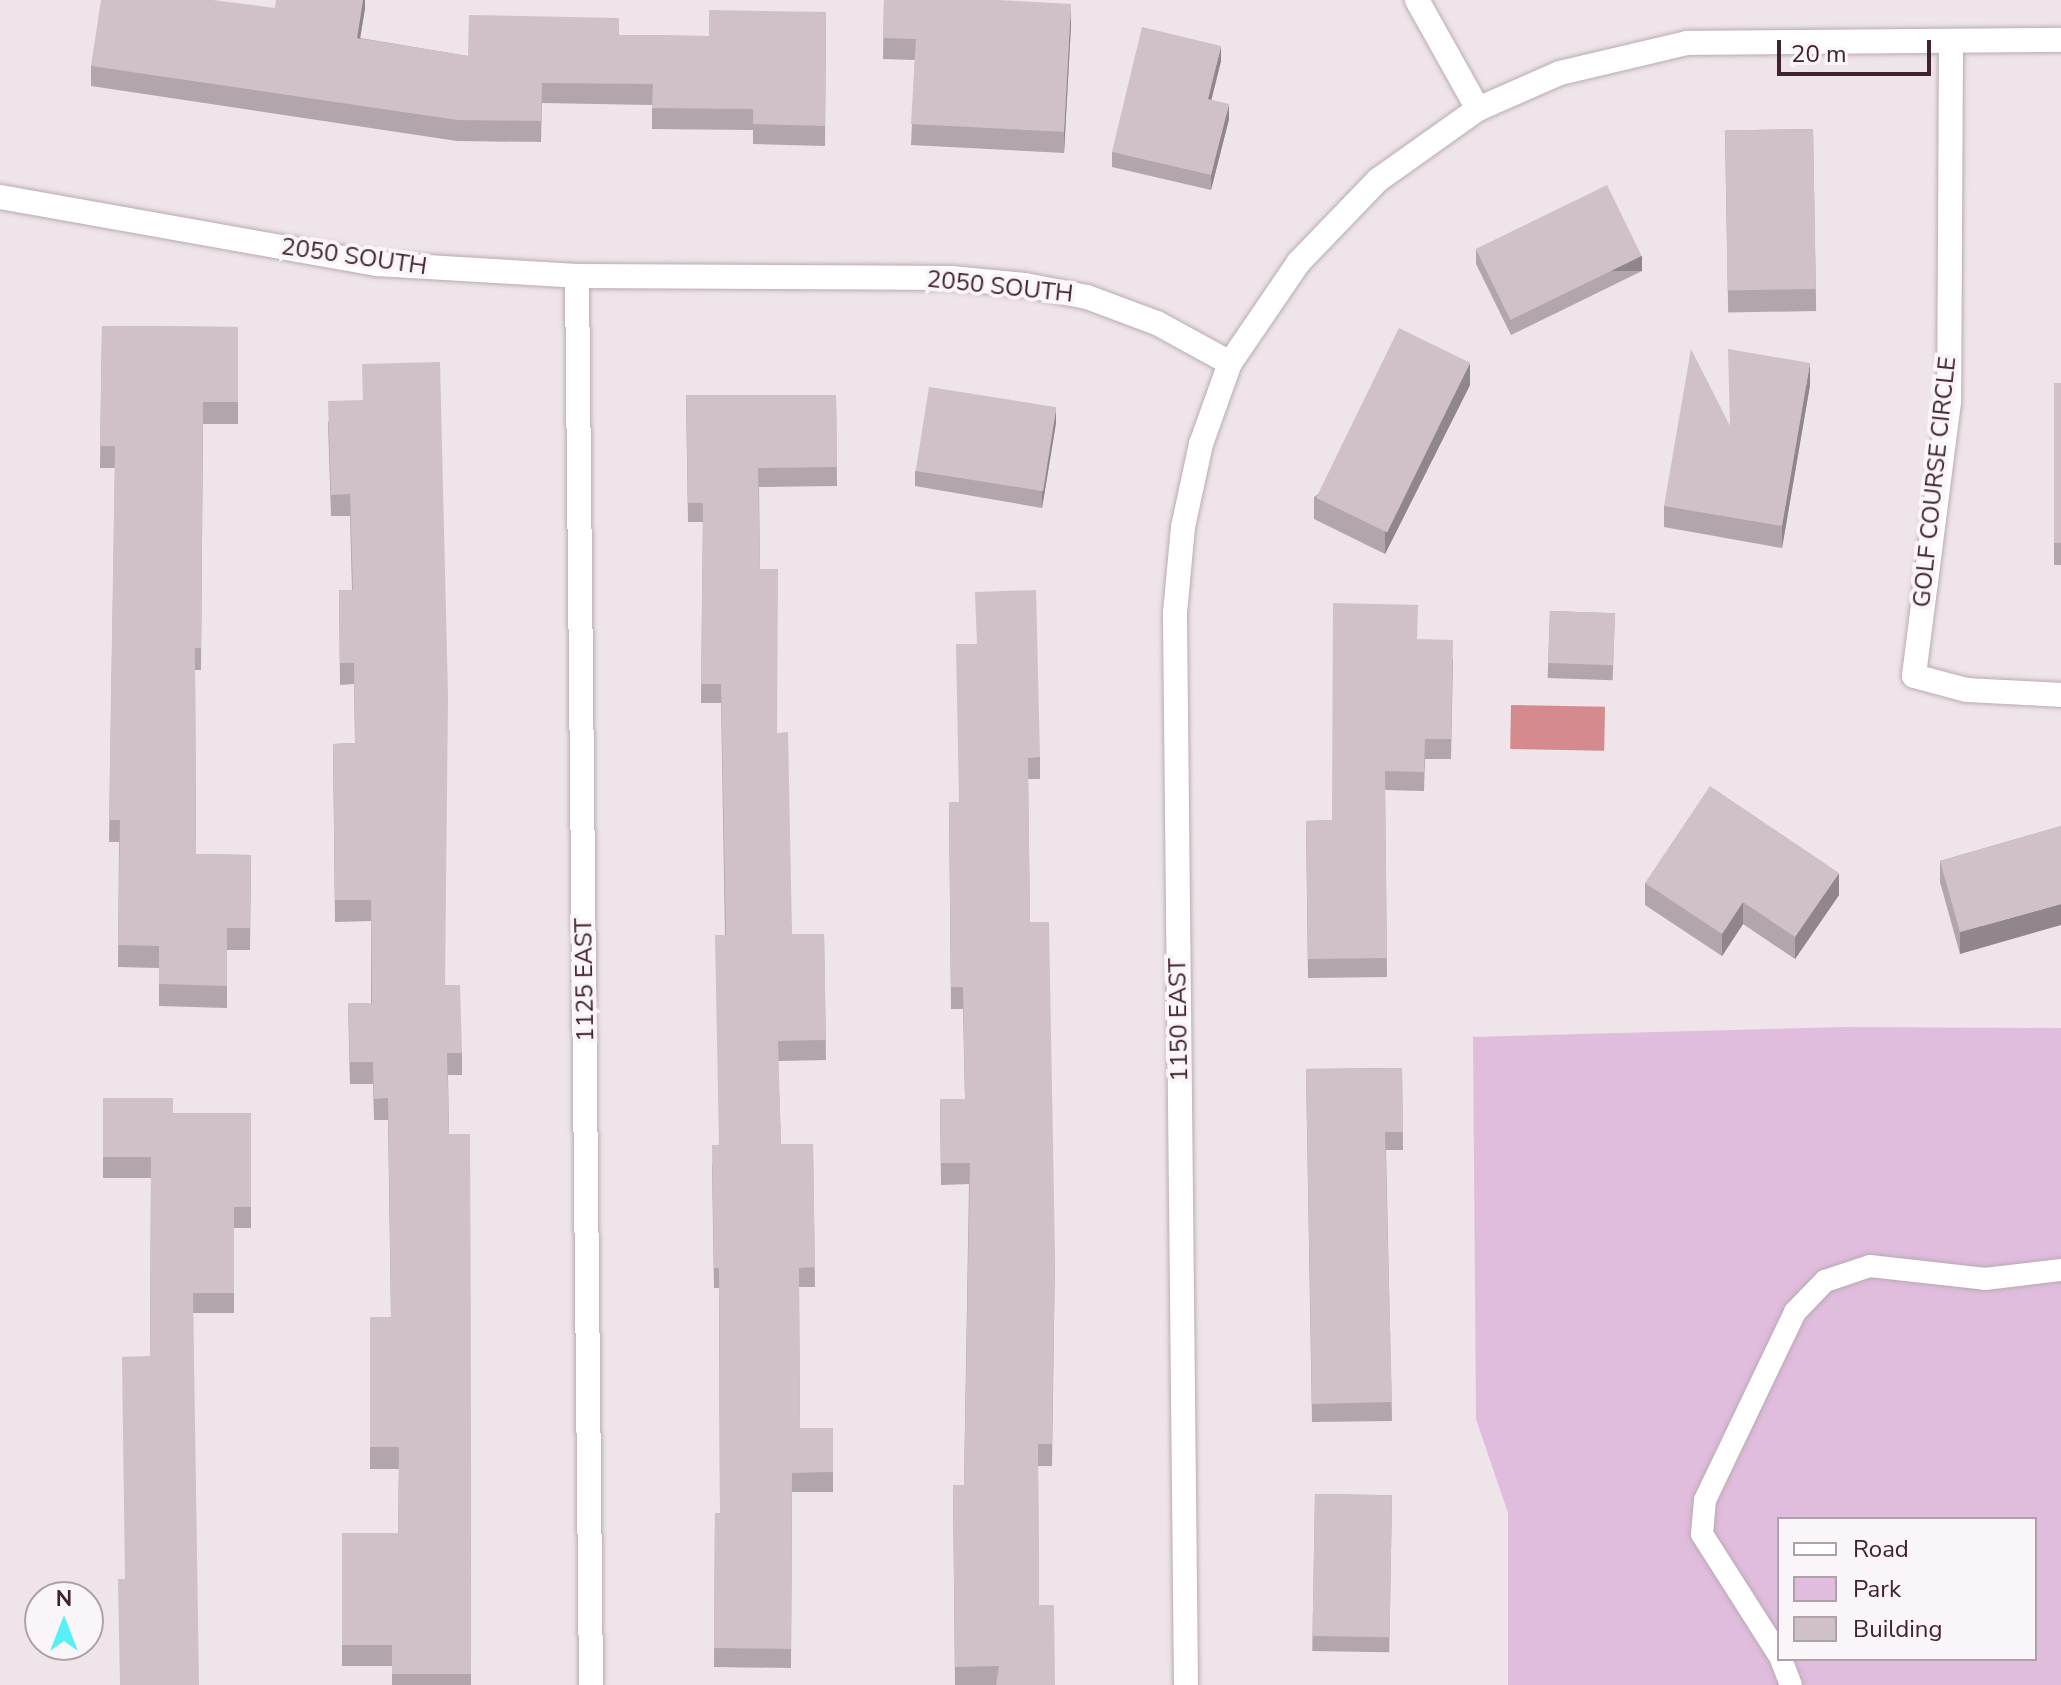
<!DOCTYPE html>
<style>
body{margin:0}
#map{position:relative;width:2061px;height:1685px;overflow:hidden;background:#eee4ea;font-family:"Nunito Sans",sans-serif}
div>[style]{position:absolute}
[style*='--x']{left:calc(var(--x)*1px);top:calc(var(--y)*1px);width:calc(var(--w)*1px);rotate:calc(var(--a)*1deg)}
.green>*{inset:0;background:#e0bcdd}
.water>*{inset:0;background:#d58a8d;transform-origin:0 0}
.roads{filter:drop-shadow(0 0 2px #baaab2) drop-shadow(0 0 2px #baaab2)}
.lane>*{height:22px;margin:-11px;padding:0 11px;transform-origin:11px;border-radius:11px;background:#fff}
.street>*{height:24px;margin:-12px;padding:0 12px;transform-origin:12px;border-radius:12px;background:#fff}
.wall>*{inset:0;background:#b2a5ad;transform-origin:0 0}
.shaded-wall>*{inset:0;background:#91868d;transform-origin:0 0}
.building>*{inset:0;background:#cfc0c9;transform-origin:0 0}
span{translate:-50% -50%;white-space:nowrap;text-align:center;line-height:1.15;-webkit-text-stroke:8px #faf5f8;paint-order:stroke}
.street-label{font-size:24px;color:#412230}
.legend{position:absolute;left:1777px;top:1517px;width:260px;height:144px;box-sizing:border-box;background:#faf5f8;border:2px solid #b0a1a8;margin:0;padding:10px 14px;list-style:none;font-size:24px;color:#412230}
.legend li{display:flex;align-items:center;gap:16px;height:40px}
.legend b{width:40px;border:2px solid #b0a1a8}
.north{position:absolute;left:24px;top:1581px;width:80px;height:80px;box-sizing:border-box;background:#faf5f8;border:2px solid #b0a1a8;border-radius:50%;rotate:0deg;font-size:22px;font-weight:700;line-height:32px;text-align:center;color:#412230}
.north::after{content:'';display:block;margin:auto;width:28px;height:36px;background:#57f0f8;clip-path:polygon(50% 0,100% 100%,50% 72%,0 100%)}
.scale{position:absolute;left:1777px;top:40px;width:154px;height:36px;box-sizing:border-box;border:4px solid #412230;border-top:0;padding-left:10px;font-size:24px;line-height:28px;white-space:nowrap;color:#412230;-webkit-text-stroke:6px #faf5f8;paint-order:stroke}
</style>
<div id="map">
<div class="green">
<div style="clip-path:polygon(evenodd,1843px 1027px,2061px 1028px,2061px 1685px,1508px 1685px,1508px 1513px,1476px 1419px,1473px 1037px,1843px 1027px,1779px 1519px,2035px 1519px,2035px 1659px,1779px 1659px,1779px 1519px)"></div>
</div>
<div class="water">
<div style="left:1511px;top:705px;width:94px;height:44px;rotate:1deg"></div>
</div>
<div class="roads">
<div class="lane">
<div style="--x:1779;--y:1655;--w:143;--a:-122.5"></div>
<div style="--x:1702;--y:1534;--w:34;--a:-85"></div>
<div style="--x:1705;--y:1500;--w:208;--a:-64.4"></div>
<div style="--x:1795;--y:1312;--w:43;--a:-45.9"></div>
<div style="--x:1825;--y:1281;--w:47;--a:-18.4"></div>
<div style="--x:1870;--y:1266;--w:116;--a:6.4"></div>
<div style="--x:1985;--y:1279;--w:77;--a:-6.8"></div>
<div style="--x:1781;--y:1659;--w:28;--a:69"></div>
</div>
<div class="street">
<div style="--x:1417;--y:0;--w:125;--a:60.8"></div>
<div style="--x:1951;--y:42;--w:360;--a:90.3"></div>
<div style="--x:1949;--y:402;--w:276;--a:97.3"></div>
<div style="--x:1914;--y:676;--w:55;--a:14.8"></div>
<div style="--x:1967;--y:690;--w:94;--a:3"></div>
<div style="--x:0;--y:197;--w:383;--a:10.1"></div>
<div style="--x:377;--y:264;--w:200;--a:3.4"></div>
<div style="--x:577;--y:276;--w:374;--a:0.3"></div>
<div style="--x:951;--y:278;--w:74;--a:5.4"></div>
<div style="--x:1025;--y:285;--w:63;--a:11"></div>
<div style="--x:1087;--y:297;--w:75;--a:20.4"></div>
<div style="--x:1157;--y:323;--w:83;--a:28.7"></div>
<div style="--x:577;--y:276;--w:1409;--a:89.43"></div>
<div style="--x:1186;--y:1685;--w:1072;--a:-90.59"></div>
<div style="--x:1175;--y:613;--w:86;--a:-84.7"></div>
<div style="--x:1183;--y:527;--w:85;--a:-77.8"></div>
<div style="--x:1201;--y:444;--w:86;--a:-70.3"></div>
<div style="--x:1230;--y:363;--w:122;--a:-55.7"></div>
<div style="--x:1299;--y:262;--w:114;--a:-46.1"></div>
<div style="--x:1378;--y:180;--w:123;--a:-35.4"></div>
<div style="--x:1478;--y:109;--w:90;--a:-23.7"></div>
<div style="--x:1560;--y:73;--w:130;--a:-13.3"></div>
<div style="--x:1687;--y:43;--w:374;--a:-0.5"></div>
</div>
</div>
<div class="wall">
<div style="clip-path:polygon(365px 0,365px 8px,360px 38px,468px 56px,619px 35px,709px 36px,826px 12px,825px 146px,753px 144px,753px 130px,652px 129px,652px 105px,542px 103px,541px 142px,457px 141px,91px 86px,91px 66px,275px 8px)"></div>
<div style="clip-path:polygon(884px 0,1071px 25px,1064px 153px,911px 145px,915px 60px,883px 59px)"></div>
<div style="clip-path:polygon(1221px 61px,1211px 99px,1229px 119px,1211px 190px,1112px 167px,1112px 152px)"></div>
<div style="left:1813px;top:129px;width:182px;height:88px;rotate:89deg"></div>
<div style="clip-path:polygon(1476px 249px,1642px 271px,1511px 335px,1476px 264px)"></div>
<div style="clip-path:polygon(102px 326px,238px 327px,238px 424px,203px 424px,201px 670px,195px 670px,196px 854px,251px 855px,250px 950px,227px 950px,227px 1008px,159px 1006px,159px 968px,118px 967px,119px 842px,109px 842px,115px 468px,100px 468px)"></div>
<div style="left:2054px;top:383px;width:7px;height:182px"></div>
<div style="clip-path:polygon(1470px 385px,1385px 554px,1314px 519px,1314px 497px)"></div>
<div style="clip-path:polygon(1810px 385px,1782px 548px,1664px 527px,1664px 506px,1729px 426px)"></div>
<div style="clip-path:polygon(686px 395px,836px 395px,837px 486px,759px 487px,760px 569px,777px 733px,792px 934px,824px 934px,826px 1060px,778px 1061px,781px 1144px,813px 1144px,815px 1287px,799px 1287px,800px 1428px,833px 1428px,833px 1492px,792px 1492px,791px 1668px,714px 1667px,715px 1513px,720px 1513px,719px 1288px,714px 1288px,712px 1165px,719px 1145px,725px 935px,721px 703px,701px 703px,703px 522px,688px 522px)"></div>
<div style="clip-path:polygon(362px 400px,445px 985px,462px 1053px,462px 1075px,448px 1075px,449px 1134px,470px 1134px,471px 1685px,392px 1685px,392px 1666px,342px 1666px,342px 1533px,398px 1533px,399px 1469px,370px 1469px,370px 1317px,391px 1317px,388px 1120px,374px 1120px,373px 1084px,350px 1084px,348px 1003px,371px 1003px,371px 921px,335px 922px,333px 744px,355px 743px,354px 684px,340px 685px,339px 590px,352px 590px,350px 516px,331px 516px,328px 422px)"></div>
<div style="clip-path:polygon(1056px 423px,1042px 508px,915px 486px,915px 471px)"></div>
<div style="left:1550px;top:611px;width:65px;height:67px;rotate:2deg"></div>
<div style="clip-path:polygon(1417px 639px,1453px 659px,1451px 759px,1425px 759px,1424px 791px,1385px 790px,1387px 977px,1308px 978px,1306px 821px,1332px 820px)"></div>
<div style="clip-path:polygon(976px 644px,1040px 757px,1040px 779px,1028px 779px,1030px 922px,1055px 1256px,1052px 1466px,1038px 1466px,1039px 1605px,1055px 1685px,955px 1685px,953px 1485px,964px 1485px,969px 1184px,941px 1185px,940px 1099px,965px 1099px,963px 1009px,951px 1009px,949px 802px,959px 802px)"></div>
<div style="clip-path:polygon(2061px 826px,1960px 954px,1940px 882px,1940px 861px)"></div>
<div style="clip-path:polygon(1645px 883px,1839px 895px,1795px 959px,1743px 924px,1722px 956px,1645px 905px)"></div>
<div style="clip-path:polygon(1402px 1068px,1403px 1150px,1386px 1150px,1392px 1421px,1312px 1422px,1306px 1069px)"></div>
<div style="clip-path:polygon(103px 1098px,173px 1113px,251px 1113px,251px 1228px,234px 1228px,234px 1313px,193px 1313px,150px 1356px,151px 1178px,103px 1178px)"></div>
<div style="left:1315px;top:1494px;width:77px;height:157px;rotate:1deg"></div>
</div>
<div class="shaded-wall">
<div style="clip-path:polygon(363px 0,365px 0,365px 8px,357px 58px,357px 38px)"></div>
<div style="clip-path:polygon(1071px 4px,1071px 25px,1064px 153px,1064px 132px)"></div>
<div style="clip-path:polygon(1221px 46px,1221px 61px,1208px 114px,1208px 99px)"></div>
<div style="clip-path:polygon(1229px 104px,1229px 119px,1211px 190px,1211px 175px)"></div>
<div style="left:1642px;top:256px;width:15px;height:146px;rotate:90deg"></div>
<div style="clip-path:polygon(1470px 363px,1470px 385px,1385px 554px,1385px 532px)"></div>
<div style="clip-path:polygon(1810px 363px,1810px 385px,1782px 548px,1782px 526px)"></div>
<div style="clip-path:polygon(1056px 408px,1056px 423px,1042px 508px,1042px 493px)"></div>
<div style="clip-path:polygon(1839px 873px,1839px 895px,1795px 959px,1795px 937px)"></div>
<div style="clip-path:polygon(1743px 902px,1743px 924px,1722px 956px,1722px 934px)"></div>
<div style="clip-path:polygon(2061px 904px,2061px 925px,1960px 954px,1960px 932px)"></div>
</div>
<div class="building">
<div style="clip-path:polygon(101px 0,213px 0,275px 8px,276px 0,363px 0,357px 38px,468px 56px,469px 15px,619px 18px,619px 35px,709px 36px,709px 10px,826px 12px,825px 126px,753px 124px,753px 109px,652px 108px,653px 84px,542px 83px,541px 121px,457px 120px,91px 66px)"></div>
<div style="clip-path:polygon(884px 0,998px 0,1071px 4px,1064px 132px,911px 124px,916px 39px,883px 38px)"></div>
<div style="clip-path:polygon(1142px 27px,1221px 46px,1208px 99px,1229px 104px,1211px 175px,1112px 152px)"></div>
<div style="left:1813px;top:129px;width:160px;height:88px;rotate:89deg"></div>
<div style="left:1607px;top:185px;width:79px;height:146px;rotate:64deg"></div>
<div style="clip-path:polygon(102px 326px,238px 327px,238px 402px,203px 402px,201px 648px,195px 648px,196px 854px,251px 855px,250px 928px,227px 928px,227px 986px,159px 984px,159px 946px,118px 945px,120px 820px,109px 820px,115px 446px,100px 446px)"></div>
<div style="left:1399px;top:328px;width:79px;height:189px;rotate:26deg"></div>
<div style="clip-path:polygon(1691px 349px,1730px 426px,1728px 349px,1810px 363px,1782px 526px,1664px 506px)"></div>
<div style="clip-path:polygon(440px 362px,448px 696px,445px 985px,460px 985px,462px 1053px,447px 1053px,449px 1134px,470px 1134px,471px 1674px,392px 1674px,392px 1645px,342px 1645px,342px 1533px,398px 1533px,399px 1447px,370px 1447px,370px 1317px,391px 1317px,388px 1098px,374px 1099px,373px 1062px,350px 1062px,348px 1003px,372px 1003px,371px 900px,335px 900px,333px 744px,355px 743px,354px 663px,340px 663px,339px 590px,353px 590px,350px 494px,331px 495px,328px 401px,363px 400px,362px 364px)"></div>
<div style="left:2054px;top:383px;width:7px;height:160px"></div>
<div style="left:929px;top:387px;width:129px;height:85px;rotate:9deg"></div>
<div style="clip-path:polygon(686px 395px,836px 395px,837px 467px,758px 468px,760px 569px,778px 569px,777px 733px,788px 732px,792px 934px,824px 934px,826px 1040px,778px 1041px,781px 1144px,813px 1144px,815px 1267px,799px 1268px,800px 1428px,833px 1428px,833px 1472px,792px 1473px,791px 1649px,714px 1648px,715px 1513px,720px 1513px,719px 1268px,714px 1268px,712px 1145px,719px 1145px,715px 935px,726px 935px,721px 684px,701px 684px,703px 503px,688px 503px)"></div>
<div style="clip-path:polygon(1036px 590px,1040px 757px,1028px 758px,1030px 922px,1049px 922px,1055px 1256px,1052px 1444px,1038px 1444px,1039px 1605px,1054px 1605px,1055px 1685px,996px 1685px,999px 1666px,955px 1667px,953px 1485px,964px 1485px,970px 1163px,941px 1163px,940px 1099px,965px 1099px,963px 987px,951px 987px,949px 802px,959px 802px,956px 644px,977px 644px,975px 592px)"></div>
<div style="clip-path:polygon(1333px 603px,1418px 605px,1417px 639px,1453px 640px,1451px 739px,1425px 739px,1424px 772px,1385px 771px,1387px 958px,1308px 959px,1306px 821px,1332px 820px)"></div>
<div style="left:1550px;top:611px;width:65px;height:52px;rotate:2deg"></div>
<div style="clip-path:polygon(1710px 786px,1839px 873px,1795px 937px,1743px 902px,1722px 934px,1645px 883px)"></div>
<div style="clip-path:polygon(2061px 826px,2061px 904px,1960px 932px,1940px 861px)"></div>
<div style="clip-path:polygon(1402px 1068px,1403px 1132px,1385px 1132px,1392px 1402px,1312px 1404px,1306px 1069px)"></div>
<div style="clip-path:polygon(103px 1098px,173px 1098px,173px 1113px,251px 1113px,251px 1207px,234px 1207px,234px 1293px,193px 1293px,199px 1685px,120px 1685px,118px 1579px,125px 1579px,122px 1357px,150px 1356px,151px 1157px,103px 1157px)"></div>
<div style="left:1315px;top:1494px;width:77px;height:142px;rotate:1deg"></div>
</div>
<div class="street-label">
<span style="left:354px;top:257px;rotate:8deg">2050 SOUTH</span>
<span style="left:1000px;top:287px;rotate:6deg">2050 SOUTH</span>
<span style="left:1935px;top:482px;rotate:-84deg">GOLF COURSE CIRCLE</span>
<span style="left:585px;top:980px;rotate:-91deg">1125 EAST</span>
<span style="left:1179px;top:1020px;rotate:-91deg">1150 EAST</span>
</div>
<ul class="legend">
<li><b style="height:10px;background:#fff"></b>Road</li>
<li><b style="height:22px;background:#e0bcdd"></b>Park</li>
<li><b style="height:22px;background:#cfc0c9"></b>Building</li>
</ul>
<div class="north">N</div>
<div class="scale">20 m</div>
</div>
